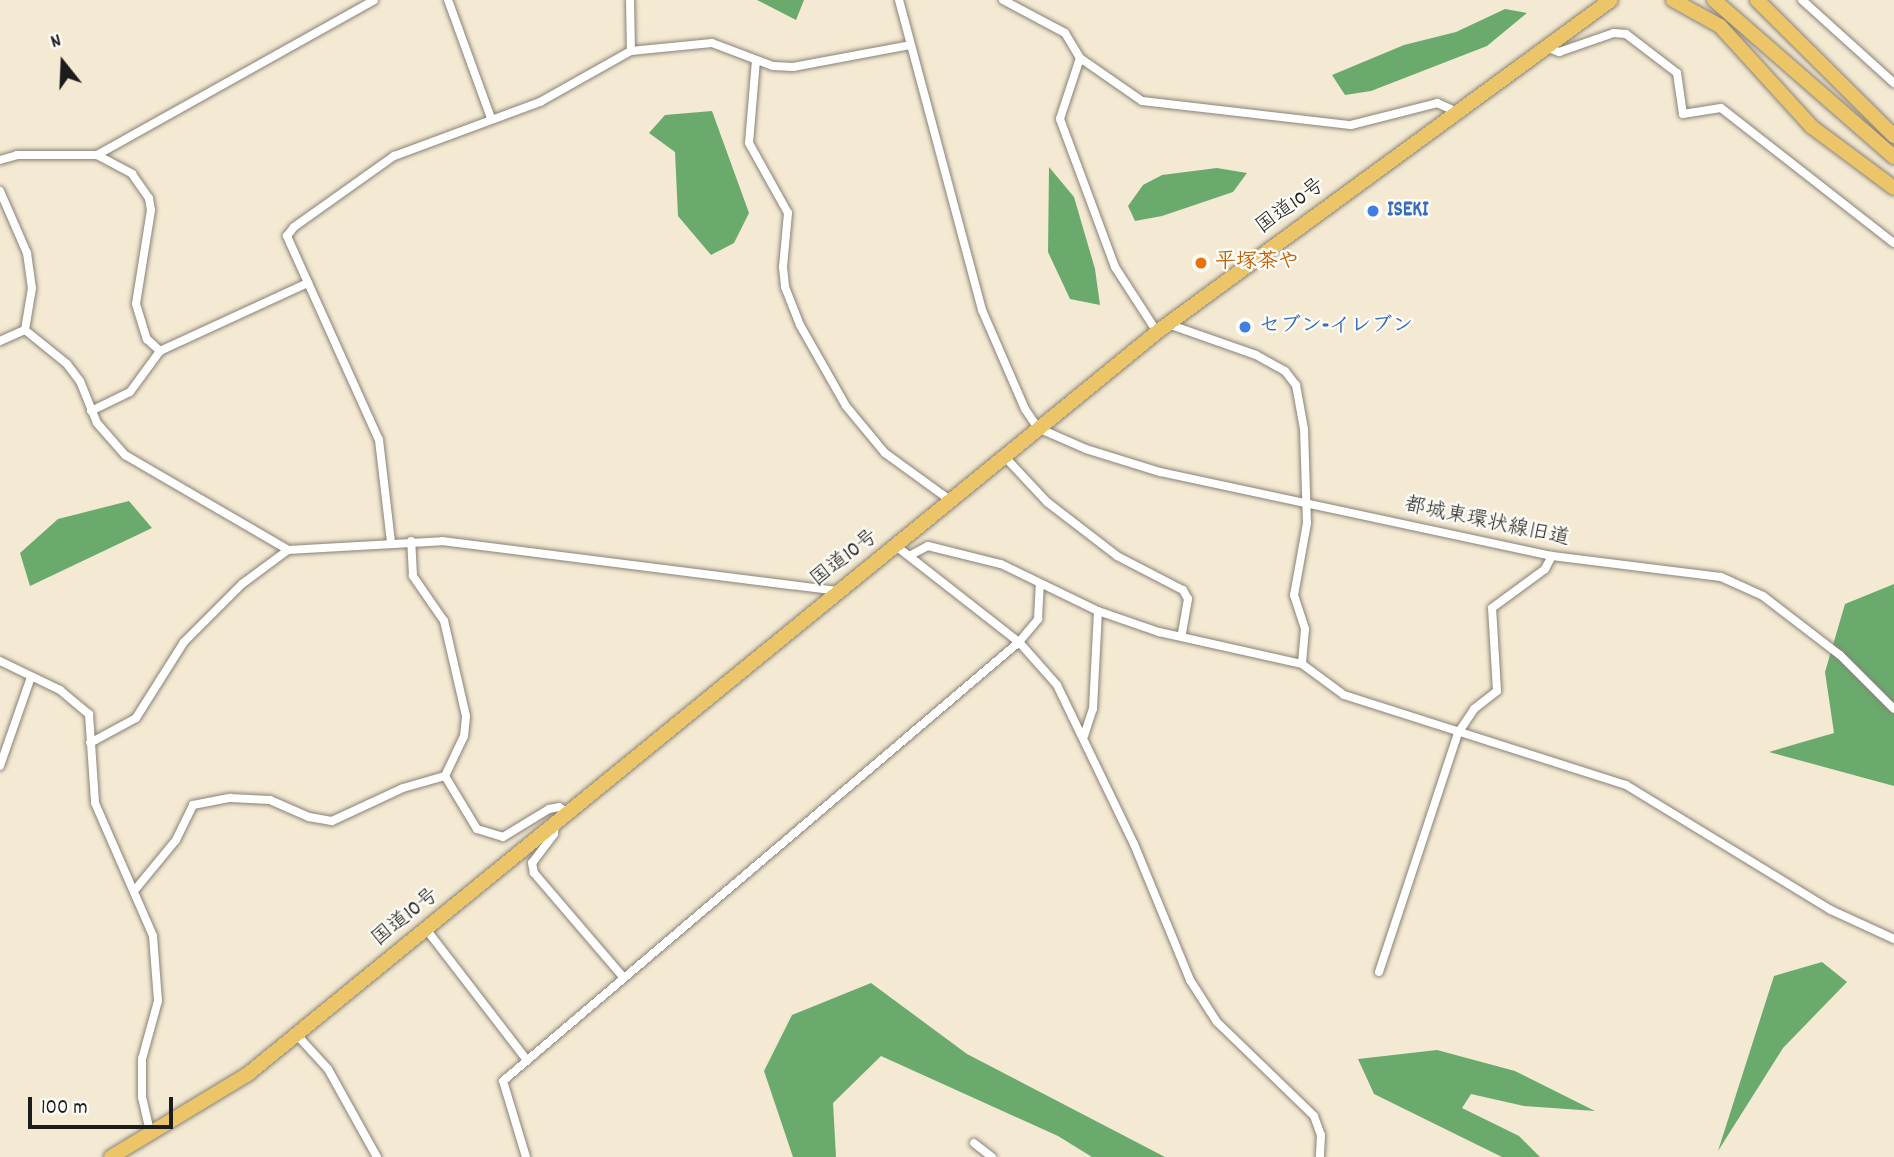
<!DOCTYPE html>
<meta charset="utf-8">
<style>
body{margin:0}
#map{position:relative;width:1894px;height:1157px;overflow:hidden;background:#f4e9d2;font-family:Dekko,"Klee One",sans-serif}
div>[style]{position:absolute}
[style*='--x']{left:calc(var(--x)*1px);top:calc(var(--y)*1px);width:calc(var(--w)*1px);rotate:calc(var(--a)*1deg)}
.forest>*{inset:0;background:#6aaa6d}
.roads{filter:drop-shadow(0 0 2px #888277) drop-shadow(0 0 2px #888277)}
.street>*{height:8px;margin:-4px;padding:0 4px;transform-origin:4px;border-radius:4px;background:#fff}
.highway>*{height:14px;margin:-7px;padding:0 7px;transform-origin:7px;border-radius:7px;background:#edc569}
.dots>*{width:19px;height:19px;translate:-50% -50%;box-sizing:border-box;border:4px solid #fdfcf7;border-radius:50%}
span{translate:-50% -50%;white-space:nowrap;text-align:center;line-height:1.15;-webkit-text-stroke:5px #fdfcf7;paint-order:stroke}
.street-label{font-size:21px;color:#1c1c1c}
.shop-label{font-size:21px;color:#366cbe;font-weight:700}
.left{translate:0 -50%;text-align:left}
.food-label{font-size:21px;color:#c56008;font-weight:700}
.north{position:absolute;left:28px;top:28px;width:70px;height:70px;-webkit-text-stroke:5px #fdfcf7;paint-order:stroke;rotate:342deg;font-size:19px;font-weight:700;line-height:28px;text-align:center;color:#1c1c1c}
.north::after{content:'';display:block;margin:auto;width:24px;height:32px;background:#1c1c1c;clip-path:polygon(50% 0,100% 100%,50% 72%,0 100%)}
.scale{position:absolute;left:28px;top:1097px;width:145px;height:32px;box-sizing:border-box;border:4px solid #1c1c1c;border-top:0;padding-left:9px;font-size:21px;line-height:24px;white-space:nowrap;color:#1c1c1c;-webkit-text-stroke:5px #fdfcf7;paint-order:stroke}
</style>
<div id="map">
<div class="forest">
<div style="clip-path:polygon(757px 0,804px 0,796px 20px)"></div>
<div style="clip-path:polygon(1505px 9px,1527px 13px,1487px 46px,1371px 91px,1345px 95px,1332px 75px,1404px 45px,1456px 32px)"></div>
<div style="clip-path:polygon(712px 111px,749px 213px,734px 243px,711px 255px,678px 216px,675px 152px,649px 133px,665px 115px)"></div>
<div style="clip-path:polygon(1049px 167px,1074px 197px,1095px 269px,1100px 305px,1070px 299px,1048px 252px)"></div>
<div style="clip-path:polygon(1217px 168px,1247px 173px,1233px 192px,1162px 216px,1135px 221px,1128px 206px,1143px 185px,1162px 175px)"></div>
<div style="clip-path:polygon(129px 501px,152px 528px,30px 586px,20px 553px,58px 519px)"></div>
<div style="clip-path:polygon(1894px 584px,1894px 786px,1769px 752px,1834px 733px,1825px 672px,1845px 604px)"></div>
<div style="clip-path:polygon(1822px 962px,1847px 982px,1783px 1048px,1718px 1151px,1774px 976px)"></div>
<div style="clip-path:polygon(871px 983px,967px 1054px,1165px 1157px,1092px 1157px,1058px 1136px,881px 1056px,833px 1103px,836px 1157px,793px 1157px,764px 1071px,792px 1015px)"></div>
<div style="clip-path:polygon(1437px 1050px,1515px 1071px,1595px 1111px,1524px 1106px,1471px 1094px,1462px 1108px,1519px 1136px,1540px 1157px,1502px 1157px,1374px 1094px,1358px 1059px)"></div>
</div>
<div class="roads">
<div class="street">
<div style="--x:448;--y:0;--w:126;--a:70"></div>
<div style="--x:630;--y:0;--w:51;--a:88.9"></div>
<div style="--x:899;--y:0;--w:321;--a:75"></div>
<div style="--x:982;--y:310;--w:108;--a:66.5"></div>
<div style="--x:1025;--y:409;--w:23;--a:56"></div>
<div style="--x:1038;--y:428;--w:52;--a:23.6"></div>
<div style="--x:1086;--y:449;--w:77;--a:17.3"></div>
<div style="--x:1160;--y:472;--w:401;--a:12.1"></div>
<div style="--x:1552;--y:556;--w:170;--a:7.1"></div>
<div style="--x:1721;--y:577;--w:46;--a:24.3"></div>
<div style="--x:1763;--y:596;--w:97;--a:37.5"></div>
<div style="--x:1840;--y:655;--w:76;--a:45"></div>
<div style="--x:1003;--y:0;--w:70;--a:28"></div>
<div style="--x:1065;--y:33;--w:29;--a:59"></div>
<div style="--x:1080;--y:58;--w:64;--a:108.2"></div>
<div style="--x:1060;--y:119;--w:158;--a:69.6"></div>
<div style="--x:1115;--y:267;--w:77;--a:57.1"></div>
<div style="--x:1802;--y:0;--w:124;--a:42.1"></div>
<div style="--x:1546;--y:47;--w:14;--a:21"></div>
<div style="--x:1559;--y:52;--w:58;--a:-19.1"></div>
<div style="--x:1614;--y:33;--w:12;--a:5"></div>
<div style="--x:1626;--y:34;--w:64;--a:37.4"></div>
<div style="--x:1677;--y:73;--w:41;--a:81.7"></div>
<div style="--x:1683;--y:114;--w:38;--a:-9"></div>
<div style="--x:1721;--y:108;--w:219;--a:38"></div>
<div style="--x:1080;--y:58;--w:75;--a:34.7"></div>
<div style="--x:1142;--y:101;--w:210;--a:6.6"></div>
<div style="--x:1351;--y:125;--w:89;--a:-14.3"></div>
<div style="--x:1437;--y:103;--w:22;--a:24"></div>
<div style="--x:756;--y:60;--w:83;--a:94.8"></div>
<div style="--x:749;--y:143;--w:80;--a:60.9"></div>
<div style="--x:788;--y:213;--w:54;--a:95.3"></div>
<div style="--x:783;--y:267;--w:20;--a:84"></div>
<div style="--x:785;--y:287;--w:41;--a:68.5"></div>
<div style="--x:800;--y:325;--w:93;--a:60.4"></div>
<div style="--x:846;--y:406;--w:61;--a:50.3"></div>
<div style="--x:885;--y:453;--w:80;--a:35.9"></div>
<div style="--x:97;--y:155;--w:40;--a:28"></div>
<div style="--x:132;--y:174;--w:29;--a:55"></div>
<div style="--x:149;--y:198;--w:12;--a:81"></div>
<div style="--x:151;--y:210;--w:95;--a:99.1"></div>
<div style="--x:136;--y:304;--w:37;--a:73"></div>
<div style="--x:147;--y:339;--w:18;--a:43"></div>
<div style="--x:160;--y:351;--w:163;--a:-24.7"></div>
<div style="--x:0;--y:160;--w:18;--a:-16"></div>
<div style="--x:17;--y:155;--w:80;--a:0"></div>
<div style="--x:97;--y:155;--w:317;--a:-29.2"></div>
<div style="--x:0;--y:191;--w:68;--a:66.5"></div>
<div style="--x:27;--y:253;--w:35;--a:82"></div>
<div style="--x:32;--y:288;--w:43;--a:99.5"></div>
<div style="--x:1168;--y:324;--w:93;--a:19.4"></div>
<div style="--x:1256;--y:355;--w:33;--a:29"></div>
<div style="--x:1285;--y:371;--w:18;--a:52"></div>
<div style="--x:1296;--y:385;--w:45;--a:79.7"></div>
<div style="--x:1304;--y:429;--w:94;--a:88.2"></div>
<div style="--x:1307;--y:523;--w:73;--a:100.2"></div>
<div style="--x:1294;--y:595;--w:36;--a:72"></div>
<div style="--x:1305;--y:629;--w:35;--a:95"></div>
<div style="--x:25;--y:330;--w:54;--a:39"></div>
<div style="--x:67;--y:364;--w:21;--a:53"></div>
<div style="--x:80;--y:381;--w:45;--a:68"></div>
<div style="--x:97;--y:423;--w:43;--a:48.8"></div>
<div style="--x:125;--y:455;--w:189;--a:30.2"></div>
<div style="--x:288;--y:550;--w:154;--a:-3.3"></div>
<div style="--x:442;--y:541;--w:398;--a:7.2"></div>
<div style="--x:0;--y:341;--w:27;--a:-24"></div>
<div style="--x:91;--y:411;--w:43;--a:-26"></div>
<div style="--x:130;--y:392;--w:51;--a:-53.8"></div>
<div style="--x:1004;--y:456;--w:63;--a:46.9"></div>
<div style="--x:1047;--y:502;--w:88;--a:37.6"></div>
<div style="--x:1117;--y:556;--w:74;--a:27.3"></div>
<div style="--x:1183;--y:590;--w:10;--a:61"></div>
<div style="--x:1188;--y:599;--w:36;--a:100"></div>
<div style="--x:391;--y:542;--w:103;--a:-96.7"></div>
<div style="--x:379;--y:440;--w:216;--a:-114.3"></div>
<div style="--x:290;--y:243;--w:8;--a:-113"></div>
<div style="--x:287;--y:236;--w:11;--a:-52"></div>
<div style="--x:294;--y:227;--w:123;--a:-35.4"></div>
<div style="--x:394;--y:156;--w:156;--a:-20.3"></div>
<div style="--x:540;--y:102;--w:104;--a:-29.3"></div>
<div style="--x:631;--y:51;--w:81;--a:-5.6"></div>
<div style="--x:712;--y:43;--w:65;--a:20.7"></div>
<div style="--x:773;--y:66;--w:20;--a:3"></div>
<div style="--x:793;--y:67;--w:119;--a:-10.6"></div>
<div style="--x:896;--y:546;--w:156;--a:38"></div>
<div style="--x:1019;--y:642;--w:57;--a:48.5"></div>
<div style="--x:1057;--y:685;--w:177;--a:64.2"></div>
<div style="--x:1134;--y:844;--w:147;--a:67.6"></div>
<div style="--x:1190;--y:980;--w:50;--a:57.3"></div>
<div style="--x:1217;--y:1022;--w:135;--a:44.1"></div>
<div style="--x:1314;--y:1116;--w:20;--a:70"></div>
<div style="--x:1321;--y:1135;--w:22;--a:93"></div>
<div style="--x:911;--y:555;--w:19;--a:-28"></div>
<div style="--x:928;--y:546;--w:75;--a:13.9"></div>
<div style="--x:1001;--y:564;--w:108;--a:25.9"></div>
<div style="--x:1098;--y:611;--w:65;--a:19"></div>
<div style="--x:1159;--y:632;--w:147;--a:12.6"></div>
<div style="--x:1302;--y:664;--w:52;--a:36.4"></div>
<div style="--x:1344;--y:695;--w:296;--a:17.7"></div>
<div style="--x:1626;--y:785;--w:240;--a:31.4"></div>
<div style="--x:1831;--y:910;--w:69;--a:24.7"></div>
<div style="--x:0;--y:661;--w:67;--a:25.8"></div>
<div style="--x:60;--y:690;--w:38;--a:40"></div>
<div style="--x:89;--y:714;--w:89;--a:86.1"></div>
<div style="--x:95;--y:803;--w:145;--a:66.4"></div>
<div style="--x:153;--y:936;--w:65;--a:85.6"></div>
<div style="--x:158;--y:1001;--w:60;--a:105.4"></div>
<div style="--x:142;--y:1059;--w:38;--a:90"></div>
<div style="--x:142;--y:1097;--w:39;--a:77"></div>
<div style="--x:1084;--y:736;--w:28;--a:-72"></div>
<div style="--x:1093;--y:709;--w:98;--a:-87.1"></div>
<div style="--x:90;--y:743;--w:52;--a:-28.5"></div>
<div style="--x:136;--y:718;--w:90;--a:-57.7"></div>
<div style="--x:184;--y:642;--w:82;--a:-45"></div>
<div style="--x:242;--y:584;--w:57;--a:-36.5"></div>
<div style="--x:0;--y:766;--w:94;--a:-70.8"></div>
<div style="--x:445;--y:776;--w:62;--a:58.9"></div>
<div style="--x:477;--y:829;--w:27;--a:17"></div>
<div style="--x:503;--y:837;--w:54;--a:-31.3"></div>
<div style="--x:549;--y:809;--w:10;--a:-11"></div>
<div style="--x:559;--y:807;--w:11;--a:34"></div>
<div style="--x:555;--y:824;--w:10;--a:96"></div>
<div style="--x:554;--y:834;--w:36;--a:127"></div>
<div style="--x:532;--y:863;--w:10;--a:79"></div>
<div style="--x:534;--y:873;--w:138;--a:49.4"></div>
<div style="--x:134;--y:891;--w:66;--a:-50.5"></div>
<div style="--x:176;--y:840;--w:39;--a:-64"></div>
<div style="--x:193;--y:805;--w:38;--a:-11"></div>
<div style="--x:230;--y:798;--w:40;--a:2.9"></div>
<div style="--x:270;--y:800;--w:43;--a:23.6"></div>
<div style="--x:309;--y:817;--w:23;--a:10"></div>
<div style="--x:332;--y:821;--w:78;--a:-24.9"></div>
<div style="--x:403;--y:788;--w:44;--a:-15.9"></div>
<div style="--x:445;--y:776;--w:44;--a:-64.6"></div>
<div style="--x:464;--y:736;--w:20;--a:-84"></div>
<div style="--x:466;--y:716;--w:98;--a:-103"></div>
<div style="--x:444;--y:621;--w:55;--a:-124.6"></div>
<div style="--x:413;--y:576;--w:35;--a:-93"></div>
<div style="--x:426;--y:929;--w:164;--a:52.4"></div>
<div style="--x:1379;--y:972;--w:252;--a:-71.7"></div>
<div style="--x:1458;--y:733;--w:29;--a:-56"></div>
<div style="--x:1474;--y:709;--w:29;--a:-38"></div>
<div style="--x:1497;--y:691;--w:83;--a:-93.4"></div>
<div style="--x:1492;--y:608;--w:66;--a:-36.3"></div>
<div style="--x:1545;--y:569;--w:15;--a:-62"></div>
<div style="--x:297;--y:1035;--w:46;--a:47.6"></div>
<div style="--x:328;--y:1069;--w:101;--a:60.9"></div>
<div style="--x:974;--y:1143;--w:23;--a:38"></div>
<div style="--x:526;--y:1157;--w:79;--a:-106.8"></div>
<div style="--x:503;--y:1081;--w:677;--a:-40.39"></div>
<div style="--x:1019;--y:642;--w:30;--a:-50"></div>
<div style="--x:1038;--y:619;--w:35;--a:-87"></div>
</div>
<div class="highway">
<div style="--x:1673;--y:0;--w:54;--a:29"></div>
<div style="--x:1720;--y:26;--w:137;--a:47.7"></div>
<div style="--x:1812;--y:127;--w:102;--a:36.6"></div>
<div style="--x:1714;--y:0;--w:239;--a:41.1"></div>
<div style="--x:1757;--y:0;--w:193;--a:44.8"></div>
<div style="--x:111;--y:1157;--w:160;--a:-31.2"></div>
<div style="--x:248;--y:1074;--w:1173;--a:-39.22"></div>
<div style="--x:1157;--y:332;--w:562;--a:-36.18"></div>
</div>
</div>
<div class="dots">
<div style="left:1373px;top:211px;background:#3f7fe0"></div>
<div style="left:1201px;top:263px;background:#e8710a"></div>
<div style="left:1245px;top:327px;background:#3f7fe0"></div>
</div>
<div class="street-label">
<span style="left:1291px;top:207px;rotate:-36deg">国道10号</span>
<span style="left:1487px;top:523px;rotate:12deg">都城東環状線旧道</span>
<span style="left:845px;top:559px;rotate:-38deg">国道10号</span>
<span style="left:406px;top:918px;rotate:-39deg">国道10号</span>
</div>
<div class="shop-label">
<span class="left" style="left:1387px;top:211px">ISEKI</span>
<span class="left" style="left:1259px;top:327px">セブン-イレブン</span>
</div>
<div class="food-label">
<span class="left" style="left:1215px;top:263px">平塚茶や</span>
</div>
<div class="north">N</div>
<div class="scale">100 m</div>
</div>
